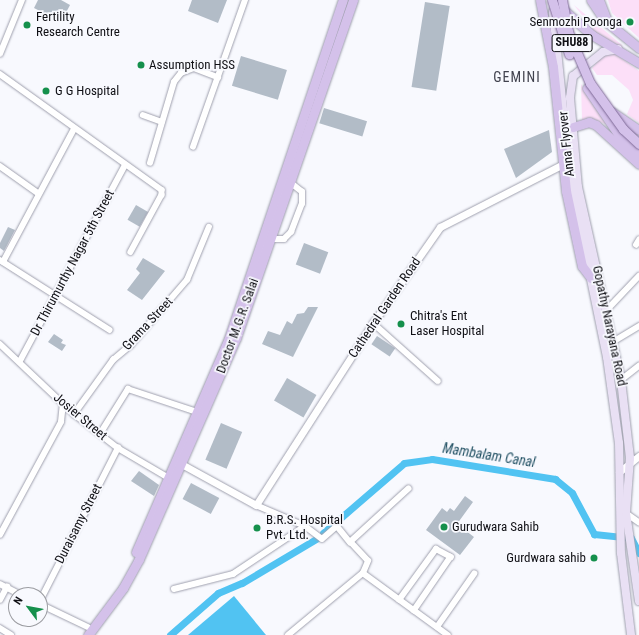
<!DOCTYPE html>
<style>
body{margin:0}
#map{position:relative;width:639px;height:635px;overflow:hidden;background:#f8f9fe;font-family:"Roboto Condensed",sans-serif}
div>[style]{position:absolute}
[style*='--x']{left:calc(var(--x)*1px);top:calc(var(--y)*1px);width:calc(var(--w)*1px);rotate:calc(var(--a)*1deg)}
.green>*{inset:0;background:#fcdff8}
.water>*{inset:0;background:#51c3f2}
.canal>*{height:7px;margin:-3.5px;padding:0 3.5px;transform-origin:3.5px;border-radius:3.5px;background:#51c3f2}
.building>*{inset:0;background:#b2bcc7;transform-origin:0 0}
.roads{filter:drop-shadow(0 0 1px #9fa0ae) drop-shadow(0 0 1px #9fa0ae)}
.minor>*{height:5.5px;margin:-2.75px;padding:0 2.75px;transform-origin:2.75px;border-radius:2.75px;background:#fff}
.tertiary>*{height:7px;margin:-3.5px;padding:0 3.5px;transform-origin:3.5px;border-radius:3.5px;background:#fff}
.secondary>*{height:8px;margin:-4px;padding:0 4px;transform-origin:4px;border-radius:4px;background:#e9e0f4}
.primary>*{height:9px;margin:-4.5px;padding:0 4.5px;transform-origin:4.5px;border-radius:4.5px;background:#d4c1ea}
.bridges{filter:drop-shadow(0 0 1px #7d6896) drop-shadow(0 0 1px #7d6896)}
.primary-bridge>*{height:9px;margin:-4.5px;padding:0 4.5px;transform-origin:4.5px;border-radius:4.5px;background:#d4c1ea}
.dots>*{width:11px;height:11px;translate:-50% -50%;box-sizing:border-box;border:2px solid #f8f9fe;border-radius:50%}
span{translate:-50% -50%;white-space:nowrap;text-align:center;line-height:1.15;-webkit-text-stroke:3.5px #f8f9fe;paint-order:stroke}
.shield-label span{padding:1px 3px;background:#f8f9fe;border:1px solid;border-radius:3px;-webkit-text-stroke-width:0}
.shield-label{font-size:12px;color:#101015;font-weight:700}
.poi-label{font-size:13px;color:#101015}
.left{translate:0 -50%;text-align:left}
.right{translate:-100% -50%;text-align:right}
.street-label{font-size:13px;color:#101015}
.neighbourhood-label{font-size:14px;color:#41424e;letter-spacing:1px}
.water-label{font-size:14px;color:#1d4d60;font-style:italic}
.north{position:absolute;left:8px;top:587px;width:40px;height:40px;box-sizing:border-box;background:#f8f9fe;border:1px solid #9b9ca1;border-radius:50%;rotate:302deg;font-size:11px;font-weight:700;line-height:16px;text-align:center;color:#101015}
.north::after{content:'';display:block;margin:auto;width:14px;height:18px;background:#15904c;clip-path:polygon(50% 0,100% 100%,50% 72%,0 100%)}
</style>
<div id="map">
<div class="green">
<div style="clip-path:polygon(608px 0,639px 0,639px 38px,612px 13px)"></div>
<div style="clip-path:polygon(574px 5px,622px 45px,623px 48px,598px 36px)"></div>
<div style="clip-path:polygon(606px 52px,615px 54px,639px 71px,639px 123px,627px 114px,633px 100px,629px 90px,612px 75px,597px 75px,592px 68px)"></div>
<div style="clip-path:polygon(581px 84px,598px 112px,607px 125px,594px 119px,582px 120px)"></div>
</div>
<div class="water">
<div style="clip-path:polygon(234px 596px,266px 635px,188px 635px)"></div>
</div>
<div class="canal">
<div style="--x:323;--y:533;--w:107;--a:-40.8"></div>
<div style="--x:404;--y:463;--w:28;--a:-8"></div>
<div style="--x:432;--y:459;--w:125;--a:9.2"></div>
<div style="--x:555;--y:479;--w:22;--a:39"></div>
<div style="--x:572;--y:493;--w:47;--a:61.8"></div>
<div style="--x:594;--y:534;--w:37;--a:6"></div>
<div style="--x:631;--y:538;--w:17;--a:62"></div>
<div style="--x:170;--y:635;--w:64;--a:-41.2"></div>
<div style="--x:218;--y:593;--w:26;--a:-23"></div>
<div style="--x:242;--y:583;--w:86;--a:-30.7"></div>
</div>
<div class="building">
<div style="clip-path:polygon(38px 0,61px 0,70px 5px,61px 22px,34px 8px)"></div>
<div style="clip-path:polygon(192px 0,227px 0,218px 23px,188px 11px)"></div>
<div style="left:425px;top:2px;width:25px;height:86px;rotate:9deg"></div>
<div style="left:241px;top:56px;width:48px;height:31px;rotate:17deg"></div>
<div style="left:324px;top:108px;width:45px;height:16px;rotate:17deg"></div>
<div style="clip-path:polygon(549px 130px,552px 152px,516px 178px,504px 149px)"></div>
<div style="left:136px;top:205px;width:14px;height:17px;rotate:30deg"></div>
<div style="clip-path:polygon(8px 227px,15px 230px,4px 251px,0 248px,0 243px)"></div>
<div style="left:304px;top:243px;width:26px;height:23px;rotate:21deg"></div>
<div style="clip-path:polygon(143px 258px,165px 271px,142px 300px,127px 290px,140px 273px,136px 269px)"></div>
<div style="clip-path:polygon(308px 307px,318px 307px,293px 357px,262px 344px,268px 331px,280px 335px,287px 321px,292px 324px,297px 314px,304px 313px)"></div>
<div style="clip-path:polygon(54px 334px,63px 340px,61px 343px,66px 345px,62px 351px,48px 342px)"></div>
<div style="left:377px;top:336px;width:22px;height:10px;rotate:34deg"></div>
<div style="left:287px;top:378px;width:34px;height:26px;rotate:30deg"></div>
<div style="left:221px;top:423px;width:23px;height:40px;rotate:23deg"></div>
<div style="clip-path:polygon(139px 471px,159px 485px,154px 496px,131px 481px)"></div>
<div style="left:191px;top:483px;width:32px;height:18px;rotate:28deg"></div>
<div style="clip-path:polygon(465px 496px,473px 502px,457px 524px,474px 537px,460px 555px,426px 530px,442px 508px,447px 512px,450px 508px,454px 511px)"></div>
</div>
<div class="roads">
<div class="minor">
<div style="--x:0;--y:54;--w:58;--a:-67.8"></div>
<div style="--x:0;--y:74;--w:199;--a:35.6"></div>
<div style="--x:162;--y:190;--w:5;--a:90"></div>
<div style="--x:162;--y:195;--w:65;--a:118.5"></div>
<div style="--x:143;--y:115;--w:20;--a:20"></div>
<div style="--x:193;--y:147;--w:156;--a:-70.5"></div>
<div style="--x:150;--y:163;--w:84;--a:-73.5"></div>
<div style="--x:174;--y:82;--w:11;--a:-52"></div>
<div style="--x:181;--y:73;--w:14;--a:-21"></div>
<div style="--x:194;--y:68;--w:26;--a:21"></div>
<div style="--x:0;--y:166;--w:47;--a:35.4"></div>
<div style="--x:269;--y:239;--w:15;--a:0"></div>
<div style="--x:284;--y:239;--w:10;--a:-45"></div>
<div style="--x:291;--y:232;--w:30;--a:-69"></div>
<div style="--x:302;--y:204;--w:12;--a:-90"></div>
<div style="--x:302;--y:192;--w:16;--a:-142"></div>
<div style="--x:636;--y:245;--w:6;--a:-59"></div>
<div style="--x:0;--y:260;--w:130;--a:32.5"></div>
<div style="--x:3;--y:262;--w:151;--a:-61.9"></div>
<div style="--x:604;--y:313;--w:51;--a:-46.6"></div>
<div style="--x:373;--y:323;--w:87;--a:41.7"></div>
<div style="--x:611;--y:343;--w:33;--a:-31"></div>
<div style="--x:0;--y:344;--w:102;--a:43.4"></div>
<div style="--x:74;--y:414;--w:56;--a:37.7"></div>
<div style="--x:118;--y:448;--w:59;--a:30.5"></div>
<div style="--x:20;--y:361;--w:222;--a:-61.8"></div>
<div style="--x:621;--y:380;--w:23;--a:-38"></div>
<div style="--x:74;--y:414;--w:67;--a:-54.2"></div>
<div style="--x:113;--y:360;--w:23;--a:-40"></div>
<div style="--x:131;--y:345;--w:86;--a:-49.3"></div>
<div style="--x:187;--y:280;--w:57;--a:-67.5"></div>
<div style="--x:100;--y:434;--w:53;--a:-58.1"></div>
<div style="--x:128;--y:389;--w:73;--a:18.4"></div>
<div style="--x:256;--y:505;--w:53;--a:23.2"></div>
<div style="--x:305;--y:526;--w:21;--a:37"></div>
<div style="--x:322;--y:539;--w:20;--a:-41"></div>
<div style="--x:337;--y:526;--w:21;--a:51"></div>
<div style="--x:626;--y:513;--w:16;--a:35"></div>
<div style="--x:0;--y:535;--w:128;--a:-61.6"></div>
<div style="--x:61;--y:422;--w:18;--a:-84"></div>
<div style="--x:363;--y:573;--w:105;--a:36.1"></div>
<div style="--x:0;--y:584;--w:25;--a:27"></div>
<div style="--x:174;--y:589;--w:61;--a:-14.3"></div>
<div style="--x:233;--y:574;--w:87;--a:-33.7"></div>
<div style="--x:0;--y:600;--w:15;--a:-62"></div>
<div style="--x:399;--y:600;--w:63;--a:-54"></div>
<div style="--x:436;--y:549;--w:17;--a:28"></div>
<div style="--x:451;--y:557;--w:65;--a:124.4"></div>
<div style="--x:40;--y:601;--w:172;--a:-63"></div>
<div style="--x:40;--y:604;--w:53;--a:25.6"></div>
<div style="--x:437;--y:627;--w:65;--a:-55.1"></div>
<div style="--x:0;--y:628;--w:13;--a:32"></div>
<div style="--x:288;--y:635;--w:97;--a:-39.6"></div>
<div style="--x:363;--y:573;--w:13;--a:-67"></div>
<div style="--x:368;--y:561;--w:26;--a:-133"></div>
<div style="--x:350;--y:542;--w:79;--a:-42.4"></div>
</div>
<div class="tertiary">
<div style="--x:176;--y:461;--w:91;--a:28.8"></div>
<div style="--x:256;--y:505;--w:216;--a:-57.3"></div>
<div style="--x:373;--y:323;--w:117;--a:-55.1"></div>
<div style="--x:440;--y:227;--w:138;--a:-27.1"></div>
<div style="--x:619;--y:472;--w:26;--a:-39"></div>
</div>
<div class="secondary">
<div style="--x:553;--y:12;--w:166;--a:84.1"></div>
<div style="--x:570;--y:177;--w:184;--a:78.4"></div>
<div style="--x:607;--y:357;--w:87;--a:82.1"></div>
<div style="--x:619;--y:443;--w:110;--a:89"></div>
<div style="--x:621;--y:553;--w:83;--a:83"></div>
<div style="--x:618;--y:49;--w:15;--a:169"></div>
<div style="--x:603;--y:52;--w:38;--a:141"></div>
<div style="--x:573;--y:76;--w:22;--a:98"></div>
<div style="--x:570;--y:98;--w:89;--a:84.9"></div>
<div style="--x:578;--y:187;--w:198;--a:77.4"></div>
<div style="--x:621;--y:380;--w:79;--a:83.4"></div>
<div style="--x:630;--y:458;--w:55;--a:94.2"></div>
<div style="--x:626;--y:513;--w:89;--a:81.6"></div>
</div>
<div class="primary">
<div style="--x:540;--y:0;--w:68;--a:79"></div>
<div style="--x:553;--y:67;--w:125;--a:84"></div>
<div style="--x:566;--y:191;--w:77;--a:78"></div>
<div style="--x:582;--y:266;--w:15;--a:53"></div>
<div style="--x:591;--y:0;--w:18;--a:56"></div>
<div style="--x:599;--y:0;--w:25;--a:69"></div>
<div style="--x:608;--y:23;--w:40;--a:39"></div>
<div style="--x:559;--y:6;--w:44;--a:41.3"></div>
<div style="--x:592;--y:35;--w:55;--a:30.8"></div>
<div style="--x:587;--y:88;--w:55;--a:56"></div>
<div style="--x:618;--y:134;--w:30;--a:46"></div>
<div style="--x:612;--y:112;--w:32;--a:34"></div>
<div style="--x:573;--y:127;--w:17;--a:-17"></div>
<div style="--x:589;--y:122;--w:8;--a:23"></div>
<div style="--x:596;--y:125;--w:58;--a:42.2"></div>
<div style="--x:136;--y:552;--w:233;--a:-66.5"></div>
<div style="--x:229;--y:338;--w:357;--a:-71.4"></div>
<div style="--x:88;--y:635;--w:59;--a:-53.3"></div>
<div style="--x:123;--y:588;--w:33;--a:-61"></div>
<div style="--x:139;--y:559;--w:241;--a:-66.3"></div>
<div style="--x:236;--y:338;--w:358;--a:-70.9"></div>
</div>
</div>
<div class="bridges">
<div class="primary-bridge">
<div style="--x:552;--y:0;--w:57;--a:72.5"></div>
<div style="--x:562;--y:0;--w:33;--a:79"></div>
<div style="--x:568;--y:32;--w:56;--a:66.7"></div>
<div style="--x:590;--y:83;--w:57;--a:54.3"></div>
<div style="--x:623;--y:129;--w:22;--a:43"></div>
</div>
</div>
<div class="dots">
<div style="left:630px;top:22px;background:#15904c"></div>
<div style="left:27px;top:25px;background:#15904c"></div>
<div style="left:141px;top:65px;background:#15904c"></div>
<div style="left:46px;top:91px;background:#15904c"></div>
<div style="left:401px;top:324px;background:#15904c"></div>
<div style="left:444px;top:527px;background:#15904c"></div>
<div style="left:257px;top:528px;background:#15904c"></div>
<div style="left:594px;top:558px;background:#15904c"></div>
</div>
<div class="shield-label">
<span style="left:572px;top:43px">SHU88</span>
</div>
<div class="poi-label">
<span class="left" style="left:36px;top:25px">Fertility<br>Research Centre</span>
<span class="right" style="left:622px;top:22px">Senmozhi Poonga</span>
<span class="left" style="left:149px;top:65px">Assumption HSS</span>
<span class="left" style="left:55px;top:91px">G G Hospital</span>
<span class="left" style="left:410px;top:324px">Chitra's Ent<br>Laser Hospital</span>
<span class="left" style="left:266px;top:528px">B.R.S. Hospital<br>Pvt. Ltd.</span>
<span class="left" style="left:452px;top:527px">Gurudwara Sahib</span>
<span class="right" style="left:586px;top:558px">Gurdwara sahib</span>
</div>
<div class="street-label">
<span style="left:567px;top:144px;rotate:-96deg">Anna Flyover</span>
<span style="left:73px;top:263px;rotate:-62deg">Dr Thirumurthy Nagar 5th Street</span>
<span style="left:385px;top:308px;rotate:-56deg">Cathedral Garden Road</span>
<span style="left:148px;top:324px;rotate:-47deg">Grama Street</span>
<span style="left:238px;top:326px;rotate:-70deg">Doctor M.G.R. Salai</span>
<span style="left:609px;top:326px;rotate:78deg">Gopathy Narayana Road</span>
<span style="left:80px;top:417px;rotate:40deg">Josier Street</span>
<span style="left:79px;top:524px;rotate:-63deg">Duraisamy Street</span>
</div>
<div class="neighbourhood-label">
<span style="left:517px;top:77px">GEMINI</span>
</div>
<div class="water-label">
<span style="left:489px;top:455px;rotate:9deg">Mambalam Canal</span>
</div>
<div class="north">N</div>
</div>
